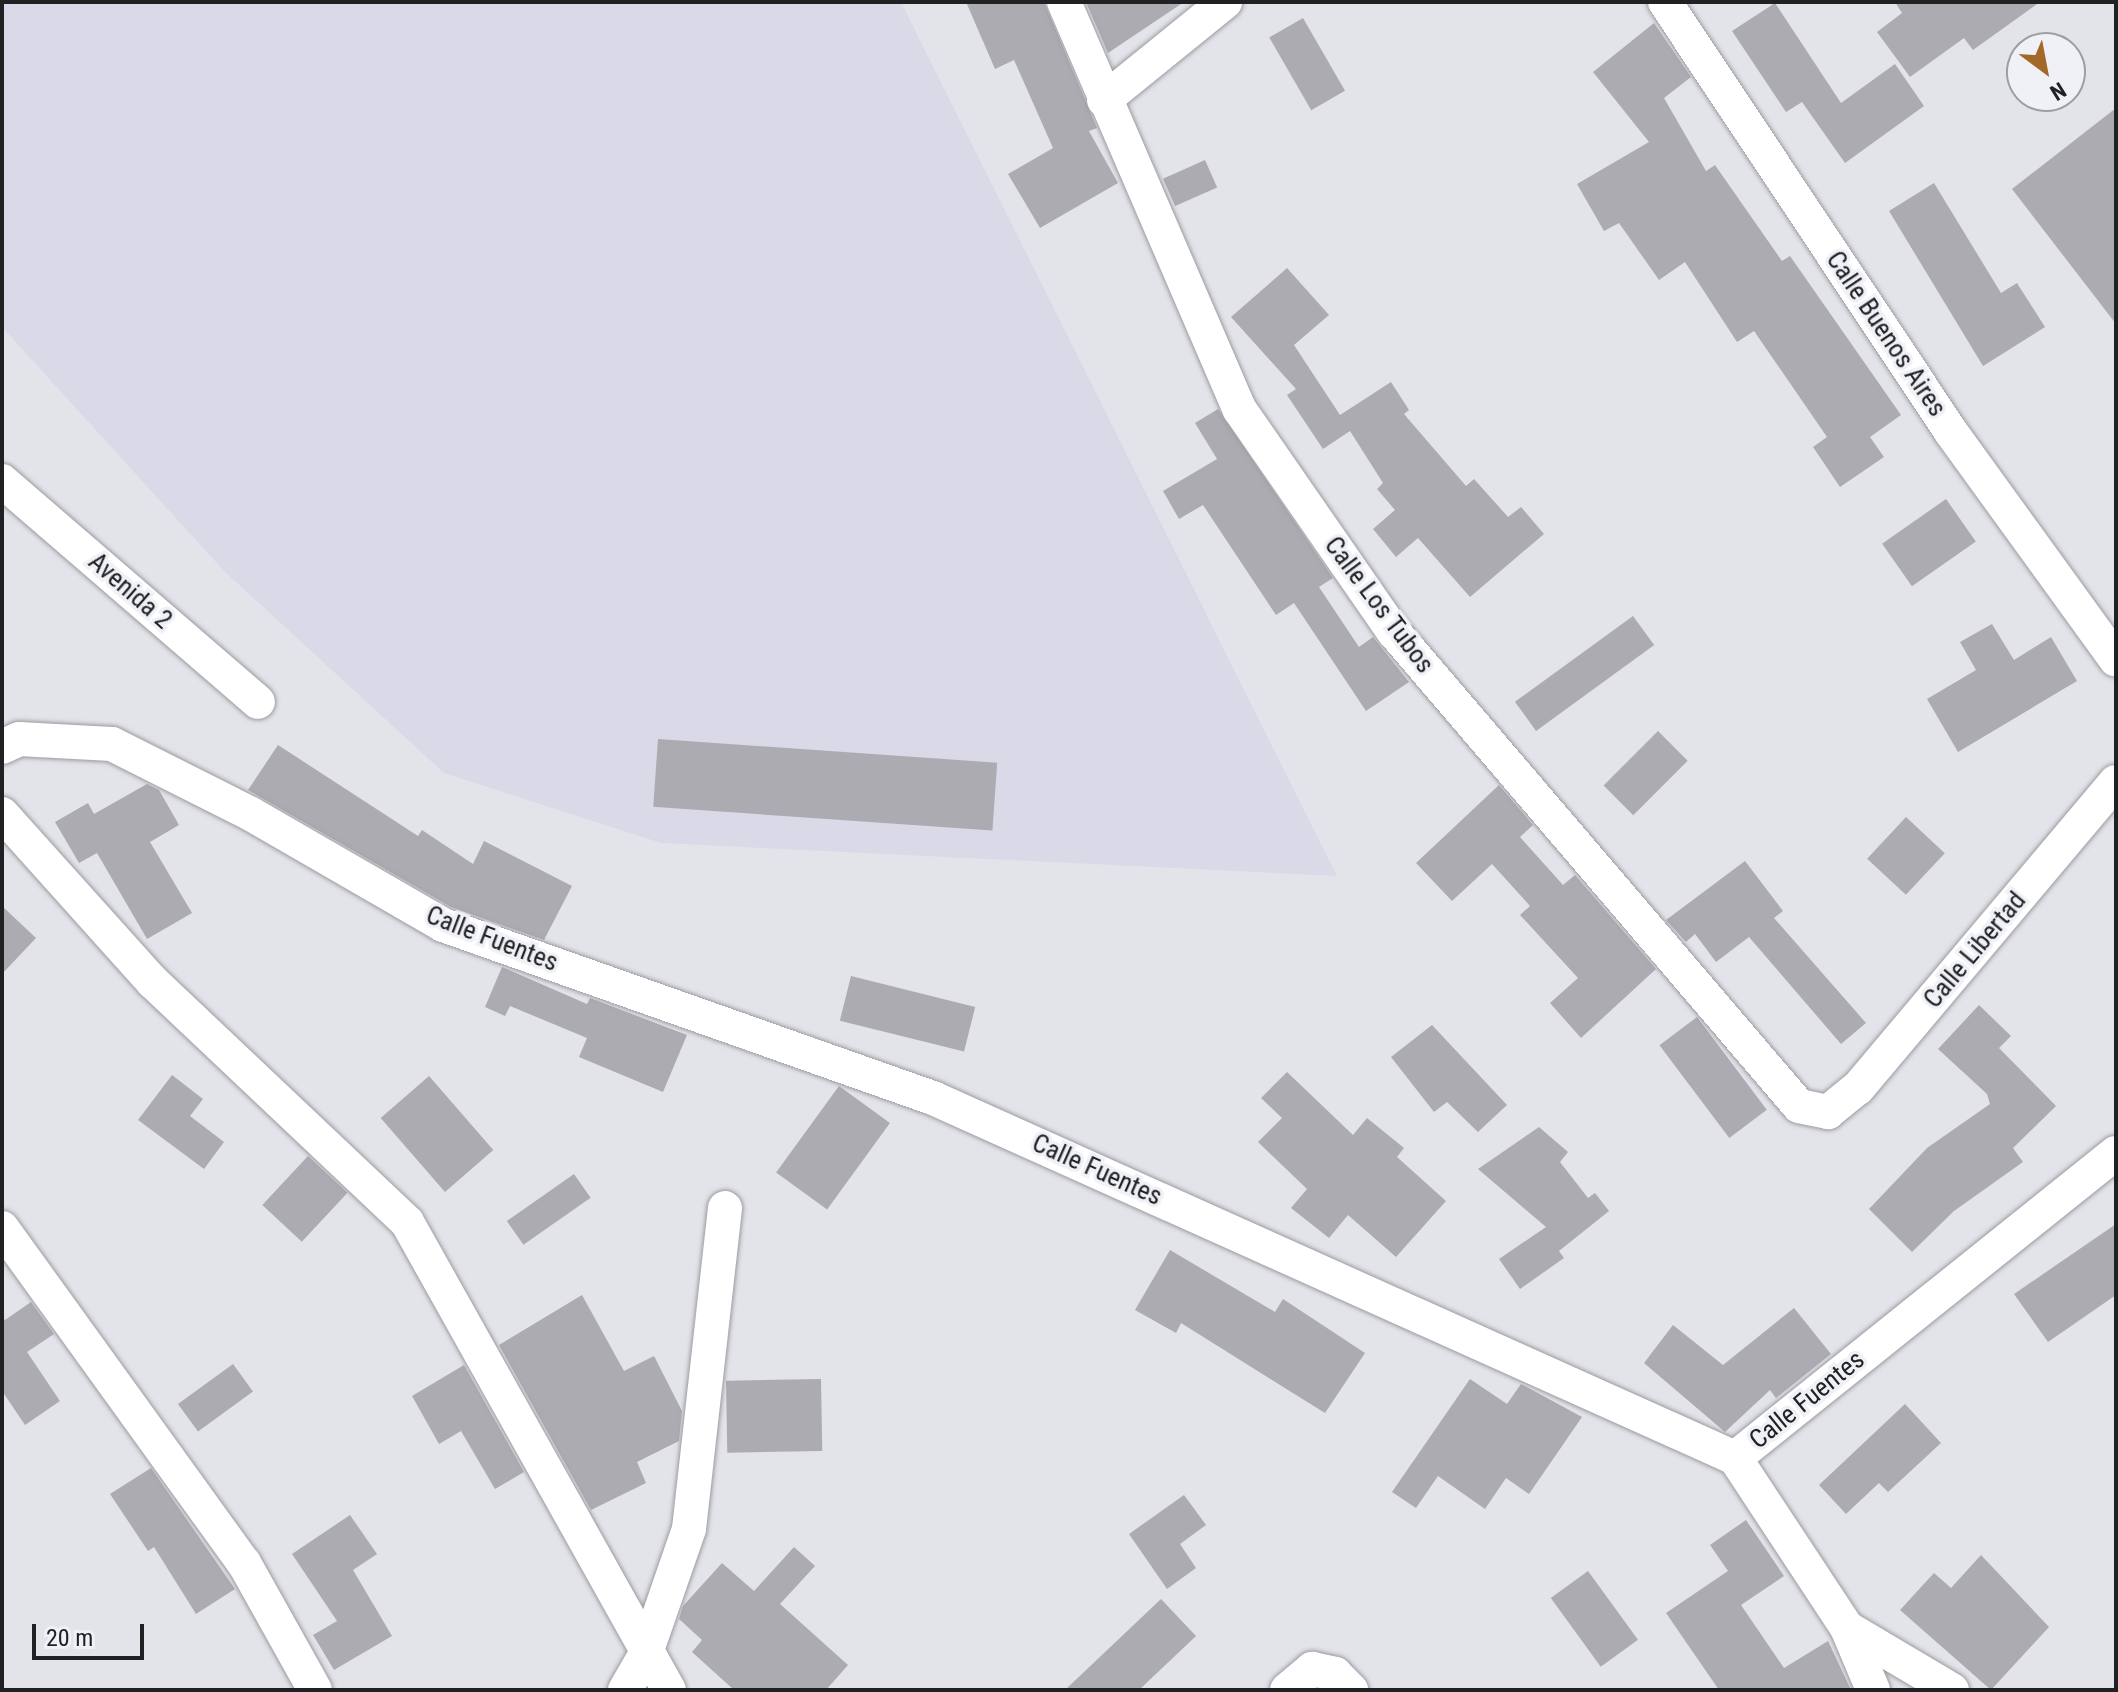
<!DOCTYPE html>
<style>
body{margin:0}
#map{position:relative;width:2118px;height:1692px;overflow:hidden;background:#e3e4ea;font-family:"Roboto Condensed",sans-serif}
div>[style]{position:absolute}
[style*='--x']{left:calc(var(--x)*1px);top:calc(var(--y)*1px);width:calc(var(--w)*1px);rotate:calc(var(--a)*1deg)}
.built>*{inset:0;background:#d9d9e7}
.building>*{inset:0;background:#ababb1;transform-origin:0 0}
.roads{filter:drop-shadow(0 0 2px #9b9ba1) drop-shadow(0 0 2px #9b9ba1)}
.street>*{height:34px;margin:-17px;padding:0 17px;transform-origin:17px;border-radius:17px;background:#fff}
span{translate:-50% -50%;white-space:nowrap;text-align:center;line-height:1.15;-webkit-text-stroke:7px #f0f1f7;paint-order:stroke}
.street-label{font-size:26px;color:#202123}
.frame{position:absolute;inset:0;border:4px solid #202123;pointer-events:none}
.north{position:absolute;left:2006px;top:32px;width:80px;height:80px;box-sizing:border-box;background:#f0f1f7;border:2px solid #9d9ea2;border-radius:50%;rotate:148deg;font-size:22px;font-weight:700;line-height:32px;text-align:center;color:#202123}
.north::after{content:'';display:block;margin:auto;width:28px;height:36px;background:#a36928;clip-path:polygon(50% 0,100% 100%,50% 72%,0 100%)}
.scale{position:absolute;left:32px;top:1624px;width:112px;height:36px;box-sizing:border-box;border:4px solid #202123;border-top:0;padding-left:10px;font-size:24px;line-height:28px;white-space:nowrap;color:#202123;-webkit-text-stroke:6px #f0f1f7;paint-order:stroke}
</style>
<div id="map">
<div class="built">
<div style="clip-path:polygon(2px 2px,901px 2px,1337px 876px,661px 843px,444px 773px,225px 572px,2px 327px)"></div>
</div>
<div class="building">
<div style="clip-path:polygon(966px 2px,1044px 2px,1097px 128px,1089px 131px,1118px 183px,1040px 228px,1008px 174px,1053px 148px,1014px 60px,995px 69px)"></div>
<div style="clip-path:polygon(1086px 2px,1184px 2px,1108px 53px)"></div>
<div style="clip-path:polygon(1895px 2px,2040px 2px,1973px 50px,1964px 38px,1910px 77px,1877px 32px,1902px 13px)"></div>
<div style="clip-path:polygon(1775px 3px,1841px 103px,1895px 64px,1924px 106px,1845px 163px,1802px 102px,1786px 112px,1732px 31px)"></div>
<div style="left:1303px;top:18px;width:84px;height:39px;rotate:60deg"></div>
<div style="clip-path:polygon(1654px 23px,1691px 77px,1664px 98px,1706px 171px,1715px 165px,1782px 261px,1790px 256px,1901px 415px,1870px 437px,1884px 457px,1840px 487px,1813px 447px,1827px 437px,1754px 331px,1737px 342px,1685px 262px,1659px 280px,1619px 223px,1604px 231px,1577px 184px,1649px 142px,1593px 72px)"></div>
<div style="clip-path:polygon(2116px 108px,2116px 324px,2012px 189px)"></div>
<div style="left:1205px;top:160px;width:30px;height:46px;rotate:66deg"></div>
<div style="clip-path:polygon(1934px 183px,2001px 293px,2017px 283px,2045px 327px,1983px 366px,1889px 211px)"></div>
<div style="clip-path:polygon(1287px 268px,1329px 315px,1294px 345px,1340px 415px,1391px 382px,1409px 410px,1404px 414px,1466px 486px,1474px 479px,1508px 517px,1521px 507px,1544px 534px,1470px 597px,1418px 538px,1396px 557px,1373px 529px,1395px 510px,1377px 489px,1383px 483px,1350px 431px,1323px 449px,1287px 395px,1296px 389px,1231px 317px)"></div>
<div style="clip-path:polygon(1218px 409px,1333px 578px,1319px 587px,1359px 647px,1373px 637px,1409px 682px,1366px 711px,1294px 603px,1276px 615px,1203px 505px,1179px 519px,1163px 491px,1217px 459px,1195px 423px)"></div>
<div style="left:1946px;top:499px;width:52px;height:78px;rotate:55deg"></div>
<div style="left:1633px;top:616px;width:36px;height:146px;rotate:54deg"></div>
<div style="clip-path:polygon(1992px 624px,2014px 660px,2051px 637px,2077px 681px,1958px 752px,1927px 699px,1976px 670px,1960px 642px)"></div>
<div style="left:1658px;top:731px;width:42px;height:77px;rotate:45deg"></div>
<div style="left:658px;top:739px;width:340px;height:68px;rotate:4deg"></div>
<div style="clip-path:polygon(278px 745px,418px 836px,422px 830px,473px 864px,484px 841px,572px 886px,544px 940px,451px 907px,248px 790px)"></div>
<div style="clip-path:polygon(147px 784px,159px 790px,179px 825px,150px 842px,192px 913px,147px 939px,97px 853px,79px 863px,55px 822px,88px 803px,94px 814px)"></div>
<div style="clip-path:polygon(1499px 785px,1533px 825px,1520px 837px,1563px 885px,1575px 875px,1656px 969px,1581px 1038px,1550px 1003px,1578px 978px,1520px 915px,1530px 906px,1492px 864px,1452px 901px,1416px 863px)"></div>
<div style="left:1906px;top:817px;width:53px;height:57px;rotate:43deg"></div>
<div style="clip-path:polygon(1745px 861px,1783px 911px,1774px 918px,1866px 1023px,1841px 1044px,1749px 937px,1716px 962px,1695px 934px,1686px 942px,1666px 920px)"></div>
<div style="clip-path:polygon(2px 906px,36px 938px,2px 974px)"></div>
<div style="clip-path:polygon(502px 967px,587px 1004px,590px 998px,687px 1035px,663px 1092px,579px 1057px,587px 1038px,510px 1006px,505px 1016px,485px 1007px)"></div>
<div style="left:851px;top:976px;width:128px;height:46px;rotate:14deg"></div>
<div style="clip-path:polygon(1979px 1005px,2011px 1036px,1999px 1048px,2056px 1106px,2013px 1148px,2023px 1162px,1954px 1211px,1912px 1252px,1869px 1209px,1927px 1148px,1990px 1104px,1987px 1094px,1938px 1049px)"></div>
<div style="left:1697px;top:1017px;width:116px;height:47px;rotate:53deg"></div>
<div style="clip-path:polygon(1432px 1025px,1507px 1105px,1478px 1132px,1447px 1102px,1434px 1112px,1391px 1057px)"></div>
<div style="clip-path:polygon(1287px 1072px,1353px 1135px,1367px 1118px,1404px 1148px,1397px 1157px,1446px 1201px,1396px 1257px,1348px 1215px,1329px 1238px,1291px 1208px,1307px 1189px,1258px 1142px,1282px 1118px,1261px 1098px)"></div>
<div style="clip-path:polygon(172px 1075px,203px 1099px,190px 1116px,224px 1142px,204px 1169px,138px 1120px)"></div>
<div style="left:429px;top:1076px;width:98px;height:64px;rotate:49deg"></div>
<div style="left:839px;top:1086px;width:63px;height:107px;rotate:36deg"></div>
<div style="clip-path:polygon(1539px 1127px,1568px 1152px,1560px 1162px,1588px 1198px,1595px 1193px,1609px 1211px,1559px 1251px,1564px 1258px,1520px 1289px,1499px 1259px,1546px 1227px,1478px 1169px)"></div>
<div style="left:308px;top:1156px;width:54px;height:67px;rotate:43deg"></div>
<div style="left:574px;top:1174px;width:29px;height:82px;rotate:55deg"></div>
<div style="clip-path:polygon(2116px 1224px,2116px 1295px,2048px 1342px,2014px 1294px)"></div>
<div style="clip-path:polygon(1170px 1250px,1275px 1312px,1283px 1299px,1365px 1353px,1325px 1413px,1181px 1323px,1176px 1333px,1135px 1310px)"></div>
<div style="clip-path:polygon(582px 1295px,624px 1371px,654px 1356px,682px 1411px,679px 1441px,637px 1462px,646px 1483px,591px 1510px,499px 1345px)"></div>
<div style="clip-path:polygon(31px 1302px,54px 1334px,27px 1352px,60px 1401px,25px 1425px,2px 1391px,2px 1317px,5px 1320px)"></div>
<div style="clip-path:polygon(1794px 1308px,1831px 1354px,1776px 1398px,1770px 1390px,1725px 1432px,1644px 1363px,1673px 1325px,1723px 1365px)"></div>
<div style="left:233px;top:1364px;width:34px;height:68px;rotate:54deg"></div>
<div style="clip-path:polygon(464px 1365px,524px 1472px,495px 1489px,461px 1431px,439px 1444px,412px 1396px)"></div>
<div style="left:821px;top:1379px;width:72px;height:95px;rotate:89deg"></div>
<div style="clip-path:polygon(1470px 1379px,1507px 1404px,1521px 1384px,1582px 1417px,1529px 1494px,1506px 1478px,1485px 1509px,1438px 1476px,1416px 1508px,1392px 1492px)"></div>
<div style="clip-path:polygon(1905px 1404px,1941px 1443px,1888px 1492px,1879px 1483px,1846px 1514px,1819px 1485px)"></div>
<div style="clip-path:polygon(151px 1468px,235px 1589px,196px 1614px,154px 1547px,148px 1551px,110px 1494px)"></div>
<div style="clip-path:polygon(1184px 1495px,1206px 1525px,1180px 1544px,1196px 1568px,1167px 1589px,1129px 1534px)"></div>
<div style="clip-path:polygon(350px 1515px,377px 1554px,353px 1570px,392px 1636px,334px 1670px,313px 1635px,337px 1621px,292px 1554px)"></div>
<div style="clip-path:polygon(1746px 1520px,1784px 1576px,1741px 1605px,1784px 1668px,1828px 1641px,1851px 1690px,1719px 1690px,1666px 1613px,1728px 1571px,1710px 1545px)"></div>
<div style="clip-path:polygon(794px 1547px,815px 1566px,780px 1604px,848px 1665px,826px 1690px,734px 1690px,692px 1652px,702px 1640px,679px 1619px,683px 1606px,722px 1563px,754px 1591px)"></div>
<div style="clip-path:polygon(1981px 1555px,2049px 1627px,1991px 1690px,1900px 1610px,1934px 1573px,1951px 1588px)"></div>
<div style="left:1588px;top:1571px;width:85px;height:46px;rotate:54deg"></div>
<div style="clip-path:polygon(1161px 1599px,1196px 1636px,1139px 1690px,1065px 1690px)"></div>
</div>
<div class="roads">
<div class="street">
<div style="--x:1064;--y:2;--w:444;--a:66.7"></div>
<div style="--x:1240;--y:410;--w:270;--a:55.3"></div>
<div style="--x:1394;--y:632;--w:623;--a:49.49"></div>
<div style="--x:1799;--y:1106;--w:30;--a:12"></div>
<div style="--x:1828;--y:1112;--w:38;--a:-39"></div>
<div style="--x:1858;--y:1088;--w:400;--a:-49.9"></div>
<div style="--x:1665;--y:2;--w:516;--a:56.37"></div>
<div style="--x:1951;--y:432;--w:281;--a:54.1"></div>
<div style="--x:1104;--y:100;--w:156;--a:-39"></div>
<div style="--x:2;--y:481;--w:338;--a:40.8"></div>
<div style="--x:2;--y:747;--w:19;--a:-25"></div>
<div style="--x:19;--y:739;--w:93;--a:3.1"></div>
<div style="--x:112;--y:744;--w:156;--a:26.7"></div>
<div style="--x:251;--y:814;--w:222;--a:30"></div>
<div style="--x:443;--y:925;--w:520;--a:19.45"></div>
<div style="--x:933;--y:1098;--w:879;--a:24.17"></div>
<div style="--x:1735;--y:1458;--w:488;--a:-38.7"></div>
<div style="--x:2;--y:814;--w:226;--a:48.1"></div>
<div style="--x:153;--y:982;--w:349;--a:43.4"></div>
<div style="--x:407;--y:1222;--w:536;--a:60.76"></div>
<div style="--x:2;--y:1228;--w:413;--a:54.2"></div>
<div style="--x:244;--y:1563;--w:145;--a:60.8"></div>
<div style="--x:1735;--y:1458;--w:204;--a:56.6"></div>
<div style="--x:1847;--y:1628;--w:67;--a:67.2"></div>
<div style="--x:1847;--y:1628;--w:122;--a:30.6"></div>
<div style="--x:625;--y:1690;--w:39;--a:-60"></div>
<div style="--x:645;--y:1656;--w:134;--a:-70.9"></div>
<div style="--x:689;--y:1529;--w:323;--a:-83.6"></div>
<div style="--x:1287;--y:1690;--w:33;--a:-40"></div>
<div style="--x:1312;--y:1669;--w:24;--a:12"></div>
<div style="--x:1335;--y:1674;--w:23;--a:45"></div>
</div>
</div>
<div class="street-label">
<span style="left:1886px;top:334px;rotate:56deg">Calle Buenos Aires</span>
<span style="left:130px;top:591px;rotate:41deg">Avenida 2</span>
<span style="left:1379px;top:605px;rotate:53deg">Calle Los Tubos</span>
<span style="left:492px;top:939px;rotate:21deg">Calle Fuentes</span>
<span style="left:1975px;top:950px;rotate:-50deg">Calle Libertad</span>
<span style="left:1097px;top:1170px;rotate:24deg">Calle Fuentes</span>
<span style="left:1807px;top:1400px;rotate:-39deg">Calle Fuentes</span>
</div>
<div class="frame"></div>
<div class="north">N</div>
<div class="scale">20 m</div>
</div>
